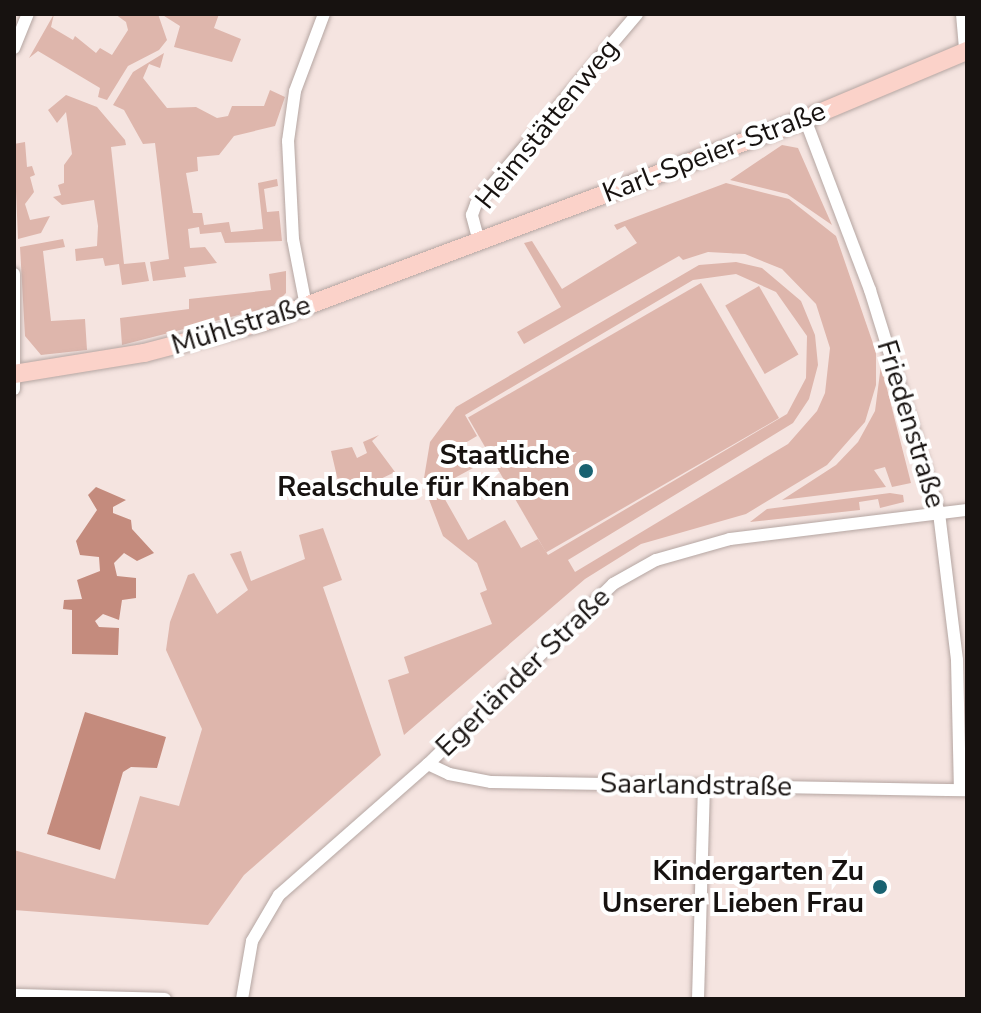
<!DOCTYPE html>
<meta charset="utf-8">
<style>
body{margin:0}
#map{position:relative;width:981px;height:1013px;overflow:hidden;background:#f5e4e0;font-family:"Nunito Sans",sans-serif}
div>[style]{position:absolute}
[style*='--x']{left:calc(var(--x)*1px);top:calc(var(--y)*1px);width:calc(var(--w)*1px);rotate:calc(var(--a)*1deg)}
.green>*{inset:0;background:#deb6ac;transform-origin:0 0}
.water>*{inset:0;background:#c48b7d}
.roads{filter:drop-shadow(0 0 2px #b5a6a2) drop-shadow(0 0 2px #b5a6a2)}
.street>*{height:12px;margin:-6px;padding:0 6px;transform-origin:6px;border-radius:6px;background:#fff}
.secondary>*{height:18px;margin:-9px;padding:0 9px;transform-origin:9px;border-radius:9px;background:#fbd2c9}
.dots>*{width:22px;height:22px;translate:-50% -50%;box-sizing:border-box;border:4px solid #fff;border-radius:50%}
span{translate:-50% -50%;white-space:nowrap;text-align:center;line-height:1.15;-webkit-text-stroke:8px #fff;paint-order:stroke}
.street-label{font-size:28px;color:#171210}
.poi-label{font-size:28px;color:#171210;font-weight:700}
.right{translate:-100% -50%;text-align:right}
.frame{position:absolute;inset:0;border:16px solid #171210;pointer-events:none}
</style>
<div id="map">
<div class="green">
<div style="clip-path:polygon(54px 14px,51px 27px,73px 40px,75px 36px,96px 53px,100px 48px,112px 55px,128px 30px,126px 22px,115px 14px,158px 14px,167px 40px,159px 50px,128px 66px,107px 100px,98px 97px,100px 88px,38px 51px,29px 58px)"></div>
<div style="clip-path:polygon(161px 14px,219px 14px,214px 28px,241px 39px,232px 62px,174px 47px,180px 26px)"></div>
<div style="clip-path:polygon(164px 53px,160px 68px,149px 64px,143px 78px,167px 108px,196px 107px,217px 118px,228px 116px,232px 106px,264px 106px,270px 90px,285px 97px,275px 126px,234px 136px,219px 155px,197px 157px,198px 171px,186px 173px,193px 213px,202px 213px,204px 225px,229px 222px,231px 232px,263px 229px,258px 183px,277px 179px,278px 186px,264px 189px,267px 212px,279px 211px,282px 241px,225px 243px,221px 232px,200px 234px,199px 227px,188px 229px,190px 248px,205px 247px,217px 263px,184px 267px,186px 277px,153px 281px,150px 262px,169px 259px,155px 143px,143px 144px,124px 110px,113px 105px,133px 72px)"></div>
<div style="clip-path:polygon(66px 95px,97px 107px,125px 140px,126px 145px,111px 147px,124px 264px,145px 262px,149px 281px,122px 285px,119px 264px,105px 266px,103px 258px,76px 261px,75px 249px,97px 246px,98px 226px,94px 200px,62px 205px,53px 197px,61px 195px,58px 185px,64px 183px,64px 165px,72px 154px,66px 112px,57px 123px,48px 110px)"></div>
<div style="clip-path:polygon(25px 142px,27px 167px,32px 166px,35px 175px,30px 177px,34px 192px,25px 204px,30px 220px,50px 216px,41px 233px,18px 239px,14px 144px)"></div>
<div style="clip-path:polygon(782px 145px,798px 148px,832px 225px,787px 194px,730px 180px)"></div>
<div style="clip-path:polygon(evenodd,726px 183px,789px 199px,836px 236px,876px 352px,876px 385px,865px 422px,827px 465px,746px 514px,641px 544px,585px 579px,404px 735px,388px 680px,409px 673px,404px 657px,492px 624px,480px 593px,487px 590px,477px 563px,443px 536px,423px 484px,430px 442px,456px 407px,699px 265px,736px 262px,762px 268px,801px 301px,815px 335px,818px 365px,809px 399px,793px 423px,568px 560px,575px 572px,788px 444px,817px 411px,825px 393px,830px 348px,816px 304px,782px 269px,745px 254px,708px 252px,683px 260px,679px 256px,524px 344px,517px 332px,561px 307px,524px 243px,532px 241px,562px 289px,637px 243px,625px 226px,617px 230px,614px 225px,726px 183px,736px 274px,776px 292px,807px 336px,806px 378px,787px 414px,548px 555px,538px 539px,521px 548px,505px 520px,468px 540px,438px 487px,473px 468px,460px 446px,477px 436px,465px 415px,693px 280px,736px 274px)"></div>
<div style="clip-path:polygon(63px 239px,65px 247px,43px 251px,51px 321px,85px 319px,87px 350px,41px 355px,25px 336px,20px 247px)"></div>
<div style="clip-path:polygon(286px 271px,286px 293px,273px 306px,122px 345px,120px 318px,189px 309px,189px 299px,271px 290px,269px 274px)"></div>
<div style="left:701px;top:283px;width:156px;height:269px;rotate:60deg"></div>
<div style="left:759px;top:286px;width:79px;height:39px;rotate:60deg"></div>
<div style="clip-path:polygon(881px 365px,911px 483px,892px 487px,885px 467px,874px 470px,886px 487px,782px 500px,836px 465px,858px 442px,875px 411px)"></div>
<div style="clip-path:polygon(379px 435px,372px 441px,395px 472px,370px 484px,365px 476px,339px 485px,331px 451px,352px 447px,357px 458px,367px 453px,363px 442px)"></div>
<div style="clip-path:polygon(890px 493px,903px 495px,904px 502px,880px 508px,878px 499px,859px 502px,860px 510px,750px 522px,767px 509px)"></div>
<div style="clip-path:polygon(323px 528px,342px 580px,323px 587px,381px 755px,244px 875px,208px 925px,14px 910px,14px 850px,115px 879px,140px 796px,179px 806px,202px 729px,166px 650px,170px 622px,188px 575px,194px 573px,217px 614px,248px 590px,230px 554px,241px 551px,251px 581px,305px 559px,299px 535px)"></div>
</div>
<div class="water">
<div style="clip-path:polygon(96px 487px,126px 500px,113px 507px,113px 513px,131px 520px,132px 529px,154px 553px,137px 561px,124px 553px,114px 563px,117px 576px,136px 578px,136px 598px,122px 600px,119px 620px,103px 614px,95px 621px,99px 627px,119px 628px,118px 655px,72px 654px,72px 610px,63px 609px,64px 600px,82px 599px,77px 580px,100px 571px,99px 557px,80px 555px,76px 541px,97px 510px,88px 495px)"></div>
<div style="clip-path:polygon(85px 712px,166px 737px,157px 768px,131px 767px,123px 772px,100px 850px,47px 834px)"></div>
</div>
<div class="roads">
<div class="street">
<div style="--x:962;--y:14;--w:38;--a:85"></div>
<div style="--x:14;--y:48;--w:37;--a:-68"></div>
<div style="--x:805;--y:119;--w:183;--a:69.2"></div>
<div style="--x:870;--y:290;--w:233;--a:72.8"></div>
<div style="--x:939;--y:513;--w:148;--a:83"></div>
<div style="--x:957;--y:660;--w:130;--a:88.7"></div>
<div style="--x:478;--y:238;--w:24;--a:-105"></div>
<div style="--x:472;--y:215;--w:12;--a:-70"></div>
<div style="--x:476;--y:204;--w:249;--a:-49.7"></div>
<div style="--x:14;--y:274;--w:115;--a:90"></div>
<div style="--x:306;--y:306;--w:68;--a:-101"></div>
<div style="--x:293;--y:239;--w:98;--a:-92.9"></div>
<div style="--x:288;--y:141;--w:50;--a:-82"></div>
<div style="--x:295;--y:91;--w:82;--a:-69.4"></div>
<div style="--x:428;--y:764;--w:23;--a:25"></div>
<div style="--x:449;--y:774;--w:43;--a:10.8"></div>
<div style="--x:491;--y:782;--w:474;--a:1"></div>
<div style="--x:14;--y:995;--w:151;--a:1.5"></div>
<div style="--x:242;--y:999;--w:59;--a:-80.2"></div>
<div style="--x:252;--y:941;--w:53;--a:-59.6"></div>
<div style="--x:279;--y:895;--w:198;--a:-41.3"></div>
<div style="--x:428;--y:764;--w:258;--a:-44.2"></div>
<div style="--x:613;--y:584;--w:49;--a:-29.2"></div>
<div style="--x:656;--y:560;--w:77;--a:-15.8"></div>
<div style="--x:730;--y:539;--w:239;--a:-7"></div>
<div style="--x:698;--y:999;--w:214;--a:-88.4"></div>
</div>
<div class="secondary">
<div style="--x:14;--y:374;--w:132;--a:-9.2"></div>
<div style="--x:144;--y:353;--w:126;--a:-14.7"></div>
<div style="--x:266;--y:321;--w:576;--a:-20.54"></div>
<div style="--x:805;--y:119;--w:176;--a:-22.8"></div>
</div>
</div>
<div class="dots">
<div style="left:586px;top:471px;background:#196271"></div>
<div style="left:880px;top:887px;background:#196271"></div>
</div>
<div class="street-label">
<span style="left:547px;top:124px;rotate:-51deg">Heimstättenweg</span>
<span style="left:714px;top:152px;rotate:-21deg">Karl-Speier-Straße</span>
<span style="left:241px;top:325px;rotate:-17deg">Mühlstraße</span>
<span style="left:911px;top:424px;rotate:73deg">Friedenstraße</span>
<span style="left:523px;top:672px;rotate:-44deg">Egerländer Straße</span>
<span style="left:696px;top:785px;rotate:1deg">Saarlandstraße</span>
</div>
<div class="poi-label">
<span class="right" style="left:570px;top:471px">Staatliche<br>Realschule für Knaben</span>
<span class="right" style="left:864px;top:887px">Kindergarten Zu<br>Unserer Lieben Frau</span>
</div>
<div class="frame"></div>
</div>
